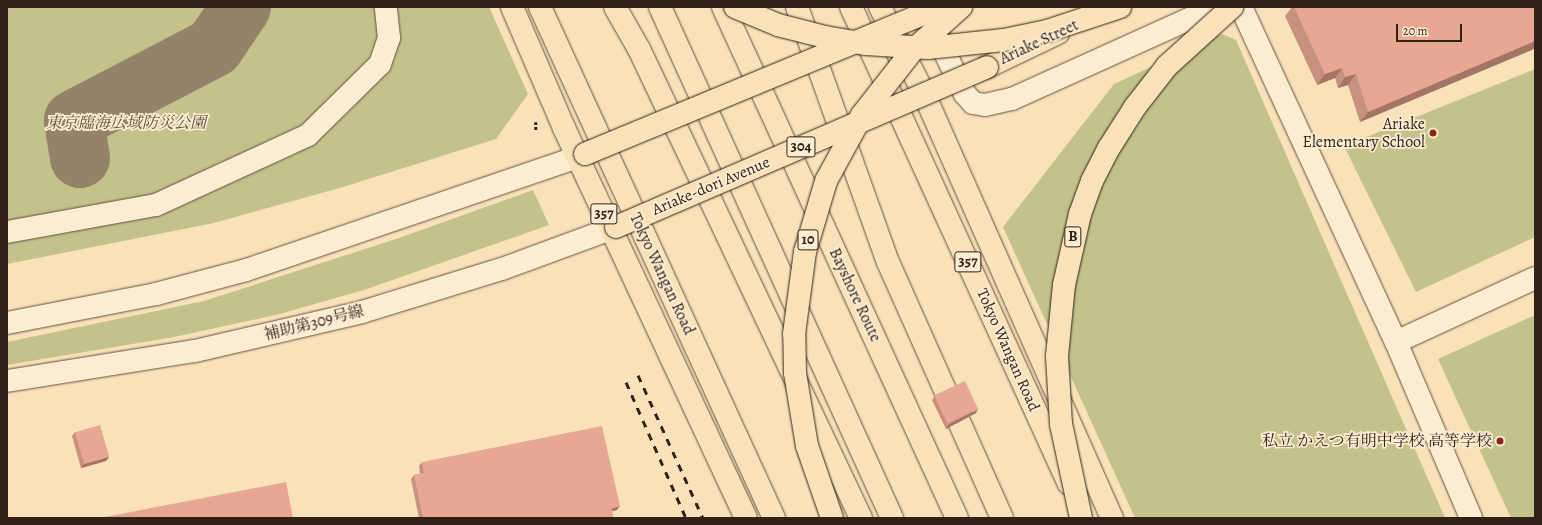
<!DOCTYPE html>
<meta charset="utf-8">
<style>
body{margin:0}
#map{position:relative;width:1542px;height:525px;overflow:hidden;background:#f9e2b9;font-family:Alegreya,"Noto Serif JP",serif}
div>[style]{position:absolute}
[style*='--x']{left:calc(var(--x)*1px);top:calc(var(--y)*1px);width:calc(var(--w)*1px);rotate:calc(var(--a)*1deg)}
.green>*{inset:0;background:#c3c28b}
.taxiway>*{height:60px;margin:-30px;padding:0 30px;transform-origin:30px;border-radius:30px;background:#94826a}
.path>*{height:2.5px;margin-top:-1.25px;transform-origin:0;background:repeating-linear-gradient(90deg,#30211a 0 3px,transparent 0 5px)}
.roads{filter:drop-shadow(0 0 1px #625142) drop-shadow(0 0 1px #625142)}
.street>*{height:22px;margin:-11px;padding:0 11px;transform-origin:11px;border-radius:11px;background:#fbecd2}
.secondary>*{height:22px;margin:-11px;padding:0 11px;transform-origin:11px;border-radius:11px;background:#fbecd2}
.primary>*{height:22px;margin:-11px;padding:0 11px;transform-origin:11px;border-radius:11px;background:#f9e2b9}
.highway>*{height:22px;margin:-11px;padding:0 11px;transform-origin:11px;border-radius:11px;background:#f9e2b9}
.rail>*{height:3px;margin-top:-1.5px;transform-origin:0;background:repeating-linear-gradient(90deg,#30211a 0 7px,transparent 0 14px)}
.bridges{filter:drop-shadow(0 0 1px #30211a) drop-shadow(0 0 1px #30211a)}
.primary-bridge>*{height:22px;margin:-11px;padding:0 11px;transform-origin:11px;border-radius:11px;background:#f9e2b9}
.highway-bridge>*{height:22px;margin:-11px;padding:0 11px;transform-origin:11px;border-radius:11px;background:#f9e2b9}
.wall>*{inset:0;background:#c8907e}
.shaded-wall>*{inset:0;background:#a27567}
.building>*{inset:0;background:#e8a793;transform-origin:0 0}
.dots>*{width:11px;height:11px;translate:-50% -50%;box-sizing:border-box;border:2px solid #fbecd2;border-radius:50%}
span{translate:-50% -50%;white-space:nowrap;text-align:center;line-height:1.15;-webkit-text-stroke:3.5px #fbecd2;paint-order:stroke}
.shield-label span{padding:1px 3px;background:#fbecd2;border:1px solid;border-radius:3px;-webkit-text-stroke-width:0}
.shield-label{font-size:15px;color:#30211a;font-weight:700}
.street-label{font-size:16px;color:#30211a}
.park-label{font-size:16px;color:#5c513c;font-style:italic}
.poi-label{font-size:16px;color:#30211a}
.right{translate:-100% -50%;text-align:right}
.frame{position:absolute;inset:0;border:8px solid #30211a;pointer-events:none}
.scale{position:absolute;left:1396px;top:24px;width:66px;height:18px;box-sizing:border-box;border:2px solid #30211a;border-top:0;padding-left:5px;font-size:12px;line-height:14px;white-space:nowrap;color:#30211a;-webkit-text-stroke:3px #fbecd2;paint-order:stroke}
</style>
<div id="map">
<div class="green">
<div style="clip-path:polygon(7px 7px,489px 7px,528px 94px,496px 139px,343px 187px,214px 223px,7px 264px)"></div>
<div style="clip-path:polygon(1222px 34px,1236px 40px,1445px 518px,1135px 518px,1003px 227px,1114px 84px)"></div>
<div style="clip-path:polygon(1535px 69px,1535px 237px,1416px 292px,1344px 146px)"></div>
<div style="clip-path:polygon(533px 190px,549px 225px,364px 290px,276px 315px,174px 337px,7px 365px,7px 342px,204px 301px,399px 238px)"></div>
<div style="clip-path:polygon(1535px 315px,1535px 518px,1511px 518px,1438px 359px)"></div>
</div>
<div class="taxiway">
<div style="--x:80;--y:158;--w:38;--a:-99"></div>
<div style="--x:74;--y:120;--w:158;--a:-27.5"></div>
<div style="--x:214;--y:47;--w:48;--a:-56"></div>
</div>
<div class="path">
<div style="--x:536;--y:122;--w:9;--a:90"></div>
</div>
<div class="roads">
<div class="street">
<div style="--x:934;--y:30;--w:71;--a:64.2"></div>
<div style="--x:965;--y:94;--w:12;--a:48"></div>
<div style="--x:973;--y:103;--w:12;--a:9"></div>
<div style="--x:985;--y:105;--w:28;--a:-13"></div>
<div style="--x:1012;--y:99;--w:224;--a:-24.3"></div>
<div style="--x:7;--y:232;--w:151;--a:-10.3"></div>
<div style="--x:156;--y:205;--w:167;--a:-24.7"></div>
<div style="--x:308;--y:135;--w:101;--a:-44.6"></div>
<div style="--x:380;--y:64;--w:28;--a:-71"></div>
<div style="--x:389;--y:38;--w:31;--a:-96"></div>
</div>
<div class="secondary">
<div style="--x:1241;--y:7;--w:369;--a:65.2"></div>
<div style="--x:1396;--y:342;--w:191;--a:66.9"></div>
<div style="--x:7;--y:323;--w:152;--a:-11"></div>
<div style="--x:156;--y:294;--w:93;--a:-14.9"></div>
<div style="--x:246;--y:270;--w:351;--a:-18.8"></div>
<div style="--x:1396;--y:342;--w:153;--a:-24.7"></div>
<div style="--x:7;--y:381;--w:190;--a:-9.1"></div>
<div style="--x:195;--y:351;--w:171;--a:-13.1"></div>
<div style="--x:362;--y:312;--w:146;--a:-17.1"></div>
<div style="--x:502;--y:269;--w:116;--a:-20.2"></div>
</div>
<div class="primary">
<div style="--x:987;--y:67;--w:79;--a:-25.6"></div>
</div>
<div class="highway">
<div style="--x:512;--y:7;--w:132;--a:66.7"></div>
<div style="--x:564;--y:128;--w:430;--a:65"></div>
<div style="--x:540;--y:7;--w:562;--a:65.4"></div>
<div style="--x:615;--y:7;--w:48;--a:60.3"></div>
<div style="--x:639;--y:49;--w:519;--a:64.67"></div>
<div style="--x:660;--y:7;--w:561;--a:65.58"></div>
<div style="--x:723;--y:7;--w:562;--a:65.4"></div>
<div style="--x:797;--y:7;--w:271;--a:70.4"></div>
<div style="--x:888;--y:262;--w:280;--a:66"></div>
<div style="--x:851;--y:7;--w:524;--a:65.44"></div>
<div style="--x:880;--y:7;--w:97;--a:63.2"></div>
<div style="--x:924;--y:94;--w:464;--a:66.1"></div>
</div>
</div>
<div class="rail">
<div style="--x:638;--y:375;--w:157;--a:65.6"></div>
<div style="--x:626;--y:382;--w:149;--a:66.2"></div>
</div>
<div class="bridges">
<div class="primary-bridge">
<div style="--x:585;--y:154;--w:384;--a:-22.5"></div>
<div style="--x:616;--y:227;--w:404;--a:-23.3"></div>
</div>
<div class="highway-bridge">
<div style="--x:735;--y:7;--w:47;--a:22.7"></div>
<div style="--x:778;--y:25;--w:49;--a:14.3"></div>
<div style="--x:825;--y:37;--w:42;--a:9.7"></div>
<div style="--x:866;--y:44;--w:62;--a:3.7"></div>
<div style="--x:928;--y:48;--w:76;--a:-6"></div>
<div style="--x:1004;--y:40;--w:44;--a:-11.8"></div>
<div style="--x:1047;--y:31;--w:77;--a:-18.2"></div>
<div style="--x:832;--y:518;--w:76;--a:-109.1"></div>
<div style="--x:807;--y:446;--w:74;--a:-99.3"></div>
<div style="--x:795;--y:373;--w:39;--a:-91"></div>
<div style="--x:794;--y:334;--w:83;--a:-82.4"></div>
<div style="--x:805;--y:252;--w:74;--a:-73.5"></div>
<div style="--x:826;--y:181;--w:75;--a:-61.4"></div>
<div style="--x:862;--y:115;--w:81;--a:-52"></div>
<div style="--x:912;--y:51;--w:66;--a:-41.9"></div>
<div style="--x:1081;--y:518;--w:96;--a:-102"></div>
<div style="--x:1061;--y:424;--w:68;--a:-93.4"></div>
<div style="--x:1057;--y:356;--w:71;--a:-84.4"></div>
<div style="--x:1064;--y:285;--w:73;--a:-77.3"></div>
<div style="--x:1080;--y:214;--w:35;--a:-70"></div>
<div style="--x:1092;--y:181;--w:37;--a:-63"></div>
<div style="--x:1109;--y:148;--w:49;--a:-57.6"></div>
<div style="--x:1135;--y:107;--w:52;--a:-52"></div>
<div style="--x:1167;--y:66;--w:88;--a:-42.2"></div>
</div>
</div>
<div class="wall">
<div style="clip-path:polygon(1292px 7px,1535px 7px,1535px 48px,1360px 122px,1348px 85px,1338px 88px,1335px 78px,1317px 85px,1285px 16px)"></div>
<div style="clip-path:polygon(935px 396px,976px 413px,946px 429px,932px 400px)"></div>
<div style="clip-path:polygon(75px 432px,109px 457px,106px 461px,81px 468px,72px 436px)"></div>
<div style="clip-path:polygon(422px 462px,617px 510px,612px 511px,613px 518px,419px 518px,411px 479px,414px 475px,420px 474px,419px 466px)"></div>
</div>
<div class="shaded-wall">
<div style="clip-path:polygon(1535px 41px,1535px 48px,1532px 50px,1360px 122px,1368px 112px)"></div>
<div style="clip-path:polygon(1342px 68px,1335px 78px,1317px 85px,1325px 74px)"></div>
<div style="clip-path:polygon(1356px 74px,1348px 85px,1338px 88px,1345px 77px)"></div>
<div style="clip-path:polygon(978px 409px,976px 413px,946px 429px,948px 425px)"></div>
<div style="clip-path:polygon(109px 457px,106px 461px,81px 468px,84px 464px)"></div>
<div style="clip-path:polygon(620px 506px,617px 510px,609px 512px,612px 508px)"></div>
</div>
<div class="building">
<div style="clip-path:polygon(1294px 7px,1535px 7px,1535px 41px,1368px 112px,1356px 74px,1345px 77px,1342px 68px,1325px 74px)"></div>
<div style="left:965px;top:381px;width:31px;height:34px;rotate:65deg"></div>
<div style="left:100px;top:425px;width:33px;height:26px;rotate:74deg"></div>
<div style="clip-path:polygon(602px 426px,620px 506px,612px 508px,613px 518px,423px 518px,414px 475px,424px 473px,422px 462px)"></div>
<div style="clip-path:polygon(286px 482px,293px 518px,105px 518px,105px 517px)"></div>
</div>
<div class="dots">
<div style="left:1433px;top:133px;background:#8f2418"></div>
<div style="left:1500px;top:441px;background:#8f2418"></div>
</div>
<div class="shield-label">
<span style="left:801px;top:147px">304</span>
<span style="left:604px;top:214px">357</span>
<span style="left:1073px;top:237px">B</span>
<span style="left:808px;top:240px">10</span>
<span style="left:968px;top:262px">357</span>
</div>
<div class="street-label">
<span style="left:1039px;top:42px;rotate:-25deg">Ariake Street</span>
<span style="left:711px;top:186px;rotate:-23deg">Ariake-dori Avenue</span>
<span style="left:662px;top:274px;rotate:65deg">Tokyo Wangan Road</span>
<span style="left:855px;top:295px;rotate:65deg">Bayshore Route</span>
<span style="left:314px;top:323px;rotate:-14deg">補助第309号線</span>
<span style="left:1008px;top:350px;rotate:66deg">Tokyo Wangan Road</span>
</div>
<div class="park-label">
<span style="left:126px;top:123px">東京臨海広域防災公園</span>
</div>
<div class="poi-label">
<span class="right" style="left:1425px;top:133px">Ariake<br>Elementary School</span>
<span class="right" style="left:1492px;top:441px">私立 かえつ有明中学校 高等学校</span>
</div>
<div class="frame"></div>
<div class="scale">20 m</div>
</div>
